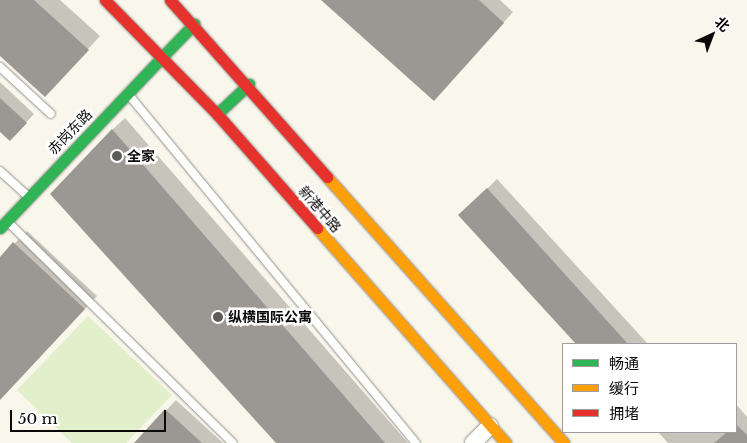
<!DOCTYPE html>
<meta charset="utf-8">
<style>
body{margin:0}
#map{position:relative;width:747px;height:443px;overflow:hidden;background:#f9f6ec;font-family:"Libre Baskerville","Noto Sans SC",serif}
div>[style]{position:absolute}
[style*='--x']{left:calc(var(--x)*1px);top:calc(var(--y)*1px);width:calc(var(--w)*1px);rotate:calc(var(--a)*1deg)}
.green>*{inset:0;background:#e1efcb}
.shadow>*{inset:0;background:#0003}
.building>*{inset:0;background:#9b9893}
.roads{filter:drop-shadow(0 0 1px #91908b) drop-shadow(0 0 1px #91908b)}
.lane>*{height:8px;margin:-4px;padding:0 4px;transform-origin:4px;border-radius:4px;background:#fefefc}
.street>*{height:16px;margin:-8px;padding:0 8px;transform-origin:8px;border-radius:8px;background:#fefefc}
.fast>*{height:11px;margin:-5.5px;padding:0 5.5px;transform-origin:5.5px;border-radius:5.5px;background:#30b455}
.slow>*{height:11px;margin:-5.5px;padding:0 5.5px;transform-origin:5.5px;border-radius:5.5px;background:#ff9f0a}
.jam>*{height:11px;margin:-5.5px;padding:0 5.5px;transform-origin:5.5px;border-radius:5.5px;background:#e5322d}
.dots>*{width:14px;height:14px;translate:-50% -50%;box-sizing:border-box;border:2px solid #fff;border-radius:50%}
span{translate:-50% -50%;white-space:nowrap;text-align:center;line-height:1.15;-webkit-text-stroke:5px #fff;paint-order:stroke}
.street-label{font-size:14px;color:#090909}
.poi-label{font-size:14px;color:#090909;font-weight:700}
.left{translate:0 -50%;text-align:left}
.legend{position:absolute;left:562px;top:343px;width:175px;height:90px;box-sizing:border-box;background:#fff;border:1px solid #9d9d9d;margin:0;padding:6px 9px;list-style:none;font-size:15px;color:#090909}
.legend li{display:flex;align-items:center;gap:10px;height:25px}
.legend b{width:25px;border:1px solid #9d9d9d}
.north{position:absolute;left:687px;top:10px;width:50px;height:50px;-webkit-text-stroke:4px #fff;paint-order:stroke;rotate:43deg;font-size:14px;font-weight:700;line-height:20px;text-align:center;color:#090909}
.north::after{content:'';display:block;margin:auto;width:18px;height:22px;background:#090909;clip-path:polygon(50% 0,100% 100%,50% 72%,0 100%)}
.scale{position:absolute;left:10px;top:410px;width:156px;height:22px;box-sizing:border-box;border:2px solid #090909;border-top:0;padding-left:6px;font-size:15px;line-height:18px;white-space:nowrap;color:#090909;-webkit-text-stroke:4px #fff;paint-order:stroke}
</style>
<div id="map">
<div class="green">
<div style="clip-path:polygon(88px 316px,172px 395px,126px 443px,72px 443px,17px 390px)"></div>
</div>
<div class="shadow">
<div style="clip-path:polygon(0 0,60px 0,100px 36px,57px 83px,0 55px)"></div>
<div style="clip-path:polygon(323px 0,500px 0,513px 12px,444px 89px)"></div>
<div style="clip-path:polygon(0 82px,34px 114px,10px 140px,0 131px)"></div>
<div style="clip-path:polygon(125px 118px,408px 443px,278px 443px,112px 130px)"></div>
<div style="clip-path:polygon(497px 179px,648px 344px,578px 344px,460px 215px)"></div>
<div style="clip-path:polygon(27px 231px,97px 296px,0 399px,0 258px)"></div>
<div style="clip-path:polygon(176px 400px,223px 443px,136px 443px)"></div>
<div style="clip-path:polygon(736px 404px,747px 417px,747px 443px,668px 443px,658px 432px,736px 432px)"></div>
</div>
<div class="building">
<div style="clip-path:polygon(0 0,34px 0,89px 50px,45px 97px,0 56px)"></div>
<div style="clip-path:polygon(321px 0,479px 0,504px 23px,434px 101px)"></div>
<div style="clip-path:polygon(0 98px,27px 123px,10px 141px,0 132px)"></div>
<div style="clip-path:polygon(112px 129px,385px 443px,276px 443px,50px 194px)"></div>
<div style="clip-path:polygon(487px 188px,628px 344px,576px 344px,458px 215px)"></div>
<div style="clip-path:polygon(13px 242px,85px 309px,0 400px,0 257px)"></div>
<div style="clip-path:polygon(165px 409px,202px 443px,134px 443px)"></div>
<div style="clip-path:polygon(736px 424px,747px 435px,747px 443px,714px 443px,727px 432px,736px 432px)"></div>
</div>
<div class="roads">
<div class="lane">
<div style="--x:0;--y:67;--w:69;--a:42.7"></div>
<div style="--x:129;--y:95;--w:451;--a:50.5"></div>
<div style="--x:0;--y:171;--w:38;--a:42"></div>
<div style="--x:8;--y:222;--w:315;--a:44.5"></div>
</div>
<div class="street">
<div style="--x:473;--y:443;--w:24;--a:-45"></div>
</div>
<div class="fast">
<div style="--x:163;--y:56;--w:45;--a:-45.9"></div>
<div style="--x:217;--y:114;--w:44;--a:-43.2"></div>
<div style="--x:0;--y:228;--w:237;--a:-46.5"></div>
</div>
<div class="slow">
<div style="--x:327;--y:177;--w:356;--a:48.3"></div>
<div style="--x:317;--y:228;--w:286;--a:48.7"></div>
</div>
<div class="jam">
<div style="--x:105;--y:0;--w:160;--a:45.5"></div>
<div style="--x:217;--y:114;--w:152;--a:48.7"></div>
<div style="--x:170;--y:0;--w:237;--a:48.4"></div>
</div>
</div>
<div class="dots">
<div style="left:117px;top:156px;background:#5d5c58"></div>
<div style="left:218px;top:317px;background:#5d5c58"></div>
</div>
<div class="street-label">
<span style="left:70px;top:132px;rotate:-46deg">赤岗东路</span>
<span style="left:320px;top:209px;rotate:49deg">新港中路</span>
</div>
<div class="poi-label">
<span class="left" style="left:127px;top:156px">全家</span>
<span class="left" style="left:228px;top:317px">纵横国际公寓</span>
</div>
<ul class="legend">
<li><b style="height:6px;background:#30b455"></b>畅通</li>
<li><b style="height:6px;background:#ff9f0a"></b>缓行</li>
<li><b style="height:6px;background:#e5322d"></b>拥堵</li>
</ul>
<div class="north">北</div>
<div class="scale">50 m</div>
</div>
